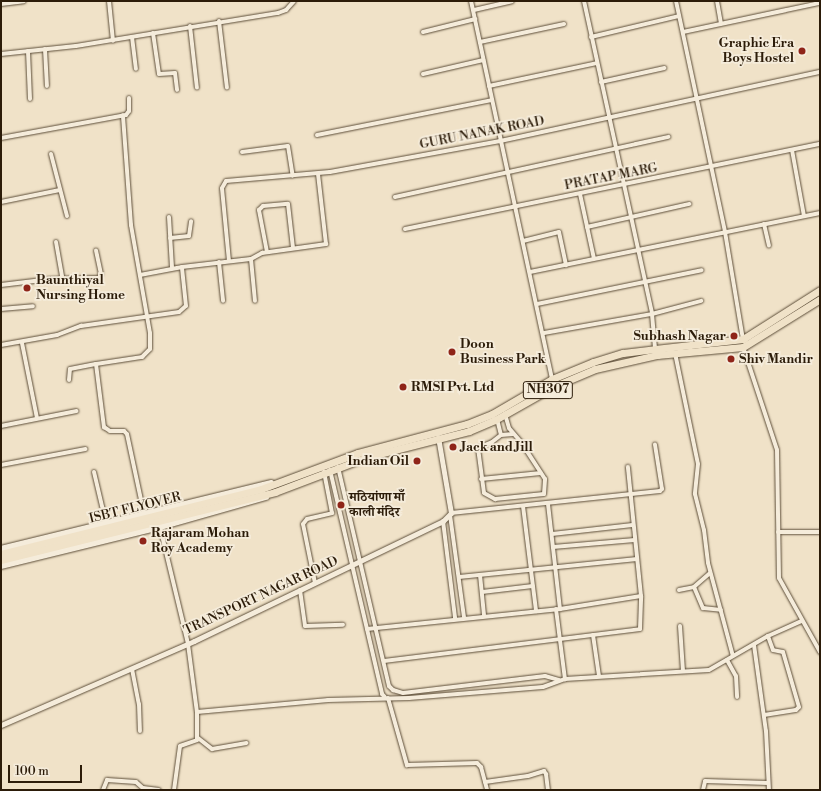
<!DOCTYPE html>
<meta charset="utf-8">
<style>
body{margin:0}
#map{position:relative;width:821px;height:791px;overflow:hidden;background:#f0e2c8;font-family:"Libre Bodoni","Noto Serif Devanagari",serif}
div>[style]{position:absolute}
[style*='--x']{left:calc(var(--x)*1px);top:calc(var(--y)*1px);width:calc(var(--w)*1px);rotate:calc(var(--a)*1deg)}
.roads{filter:drop-shadow(0 0 1px #5d4e39) drop-shadow(0 0 1px #5d4e39)}
.minor>*{height:4px;margin:-2px;padding:0 2px;transform-origin:2px;border-radius:2px;background:#f5ecdb}
.tertiary>*{height:5px;margin:-2.5px;padding:0 2.5px;transform-origin:2.5px;border-radius:2.5px;background:#f5ecdb}
.secondary>*{height:5.5px;margin:-2.75px;padding:0 2.75px;transform-origin:2.75px;border-radius:2.75px;background:#f5ecdb}
.trunk>*{height:7px;margin:-3.5px;padding:0 3.5px;transform-origin:3.5px;border-radius:3.5px;background:#f0e2c8}
.motorway>*{height:7px;margin:-3.5px;padding:0 3.5px;transform-origin:3.5px;border-radius:3.5px;background:#f0e2c8}
.dots>*{width:11px;height:11px;translate:-50% -50%;box-sizing:border-box;border:2px solid #f5ecdb;border-radius:50%}
span{translate:-50% -50%;white-space:nowrap;text-align:center;line-height:1.15;-webkit-text-stroke:3.5px #f5ecdb;paint-order:stroke}
.shield-label span{padding:1px 3px;background:#f5ecdb;border:1px solid;border-radius:3px;-webkit-text-stroke-width:0}
.shield-label{font-size:12px;color:#2c1c09;font-weight:700}
.poi-label{font-size:13px;color:#2c1c09;font-weight:700}
.right{translate:-100% -50%;text-align:right}
.left{translate:0 -50%;text-align:left}
.street-label{font-size:13px;color:#2c1c09}
.frame{position:absolute;inset:0;border:2px solid #2c1c09;pointer-events:none}
.scale{position:absolute;left:8px;top:765px;width:74px;height:18px;box-sizing:border-box;border:2px solid #2c1c09;border-top:0;padding-left:5px;font-size:12px;line-height:14px;white-space:nowrap;color:#2c1c09;-webkit-text-stroke:3px #f5ecdb;paint-order:stroke}
</style>
<div id="map">
<div class="roads">
<div class="minor">
<div style="--x:109;--y:1;--w:40;--a:84.3"></div>
<div style="--x:471;--y:1;--w:387;--a:77.9"></div>
<div style="--x:584;--y:1;--w:320;--a:77.7"></div>
<div style="--x:652;--y:314;--w:35;--a:85"></div>
<div style="--x:676;--y:1;--w:236;--a:78"></div>
<div style="--x:725;--y:232;--w:109;--a:80.5"></div>
<div style="--x:717;--y:1;--w:23;--a:80"></div>
<div style="--x:1;--y:4;--w:23;--a:-7"></div>
<div style="--x:474;--y:10;--w:39;--a:-13"></div>
<div style="--x:219;--y:21;--w:67;--a:83.2"></div>
<div style="--x:190;--y:26;--w:62;--a:83.6"></div>
<div style="--x:423;--y:32;--w:54;--a:-14"></div>
<div style="--x:683;--y:32;--w:140;--a:-12"></div>
<div style="--x:153;--y:33;--w:41;--a:81.7"></div>
<div style="--x:159;--y:74;--w:16;--a:-4"></div>
<div style="--x:175;--y:73;--w:17;--a:83"></div>
<div style="--x:132;--y:37;--w:32;--a:83"></div>
<div style="--x:591;--y:37;--w:90;--a:-13.4"></div>
<div style="--x:480;--y:42;--w:86;--a:-12.1"></div>
<div style="--x:45;--y:49;--w:37;--a:87"></div>
<div style="--x:28;--y:51;--w:48;--a:87.6"></div>
<div style="--x:1;--y:54;--w:75;--a:-6.1"></div>
<div style="--x:76;--y:46;--w:205;--a:-9.3"></div>
<div style="--x:278;--y:13;--w:9;--a:-21"></div>
<div style="--x:286;--y:10;--w:12;--a:-48"></div>
<div style="--x:423;--y:74;--w:62;--a:-13.1"></div>
<div style="--x:601;--y:82;--w:65;--a:-12.5"></div>
<div style="--x:489;--y:86;--w:110;--a:-12"></div>
<div style="--x:317;--y:135;--w:178;--a:-11.3"></div>
<div style="--x:1;--y:138;--w:127;--a:-10.4"></div>
<div style="--x:126;--y:115;--w:5;--a:-53"></div>
<div style="--x:129;--y:111;--w:13;--a:-90"></div>
<div style="--x:792;--y:150;--w:67;--a:79.7"></div>
<div style="--x:242;--y:152;--w:46;--a:-7.4"></div>
<div style="--x:288;--y:146;--w:30;--a:81"></div>
<div style="--x:51;--y:154;--w:64;--a:75.5"></div>
<div style="--x:580;--y:194;--w:66;--a:77.8"></div>
<div style="--x:395;--y:197;--w:280;--a:-12.4"></div>
<div style="--x:1;--y:202;--w:60;--a:-11.5"></div>
<div style="--x:169;--y:217;--w:51;--a:86.6"></div>
<div style="--x:764;--y:224;--w:22;--a:77"></div>
<div style="--x:587;--y:227;--w:105;--a:-12.7"></div>
<div style="--x:405;--y:229;--w:424;--a:-11.6"></div>
<div style="--x:170;--y:238;--w:19;--a:-6"></div>
<div style="--x:189;--y:236;--w:15;--a:-82"></div>
<div style="--x:523;--y:241;--w:37;--a:-14"></div>
<div style="--x:559;--y:232;--w:34;--a:78"></div>
<div style="--x:56;--y:242;--w:39;--a:80"></div>
<div style="--x:267;--y:252;--w:43;--a:-100.8"></div>
<div style="--x:259;--y:210;--w:6;--a:-45"></div>
<div style="--x:263;--y:206;--w:25;--a:-5"></div>
<div style="--x:288;--y:204;--w:44;--a:83.5"></div>
<div style="--x:251;--y:259;--w:42;--a:84.6"></div>
<div style="--x:229;--y:261;--w:73;--a:-95.5"></div>
<div style="--x:222;--y:188;--w:8;--a:-60"></div>
<div style="--x:226;--y:181;--w:104;--a:-4.9"></div>
<div style="--x:330;--y:172;--w:173;--a:-10.3"></div>
<div style="--x:500;--y:141;--w:327;--a:-12.2"></div>
<div style="--x:219;--y:262;--w:39;--a:84"></div>
<div style="--x:530;--y:272;--w:296;--a:-11.5"></div>
<div style="--x:140;--y:275;--w:43;--a:-10.8"></div>
<div style="--x:1;--y:285;--w:50;--a:-6.8"></div>
<div style="--x:51;--y:279;--w:48;--a:-1.2"></div>
<div style="--x:99;--y:278;--w:4;--a:-63"></div>
<div style="--x:101;--y:274;--w:24;--a:-102"></div>
<div style="--x:537;--y:304;--w:168;--a:-11.6"></div>
<div style="--x:1;--y:309;--w:32;--a:-5"></div>
<div style="--x:544;--y:333;--w:110;--a:-10"></div>
<div style="--x:652;--y:314;--w:51;--a:-14.9"></div>
<div style="--x:22;--y:343;--w:76;--a:78.7"></div>
<div style="--x:1;--y:345;--w:57;--a:-10.1"></div>
<div style="--x:57;--y:335;--w:26;--a:-21"></div>
<div style="--x:81;--y:326;--w:99;--a:-8.1"></div>
<div style="--x:179;--y:312;--w:9;--a:-41"></div>
<div style="--x:186;--y:306;--w:39;--a:-96"></div>
<div style="--x:182;--y:267;--w:69;--a:-6.6"></div>
<div style="--x:251;--y:259;--w:13;--a:-29"></div>
<div style="--x:262;--y:253;--w:65;--a:-8"></div>
<div style="--x:326;--y:244;--w:70;--a:-96.5"></div>
<div style="--x:743;--y:347;--w:108;--a:71.7"></div>
<div style="--x:777;--y:450;--w:128;--a:89.1"></div>
<div style="--x:779;--y:578;--w:85;--a:61"></div>
<div style="--x:675;--y:353;--w:113;--a:78.3"></div>
<div style="--x:698;--y:464;--w:30;--a:96"></div>
<div style="--x:695;--y:494;--w:37;--a:76"></div>
<div style="--x:704;--y:530;--w:33;--a:83"></div>
<div style="--x:708;--y:563;--w:96;--a:75"></div>
<div style="--x:96;--y:364;--w:47;--a:-8.7"></div>
<div style="--x:142;--y:357;--w:11;--a:-45"></div>
<div style="--x:150;--y:349;--w:16;--a:-90"></div>
<div style="--x:150;--y:333;--w:110;--a:-100"></div>
<div style="--x:131;--y:225;--w:110;--a:-94.2"></div>
<div style="--x:69;--y:380;--w:11;--a:-85"></div>
<div style="--x:70;--y:369;--w:26;--a:-11"></div>
<div style="--x:96;--y:364;--w:64;--a:82.8"></div>
<div style="--x:104;--y:427;--w:7;--a:34"></div>
<div style="--x:110;--y:431;--w:14;--a:0"></div>
<div style="--x:124;--y:431;--w:4;--a:45"></div>
<div style="--x:127;--y:434;--w:82;--a:78"></div>
<div style="--x:497;--y:419;--w:16;--a:76"></div>
<div style="--x:501;--y:435;--w:11;--a:142"></div>
<div style="--x:492;--y:442;--w:15;--a:157"></div>
<div style="--x:478;--y:448;--w:45;--a:82.4"></div>
<div style="--x:484;--y:493;--w:13;--a:29"></div>
<div style="--x:495;--y:499;--w:49;--a:-5.8"></div>
<div style="--x:544;--y:494;--w:15;--a:-86"></div>
<div style="--x:545;--y:479;--w:44;--a:-123"></div>
<div style="--x:521;--y:442;--w:18;--a:-131"></div>
<div style="--x:509;--y:428;--w:15;--a:-106"></div>
<div style="--x:1;--y:426;--w:77;--a:-11.2"></div>
<div style="--x:501;--y:435;--w:12;--a:-5"></div>
<div style="--x:1;--y:465;--w:86;--a:-10.7"></div>
<div style="--x:338;--y:467;--w:225;--a:76.9"></div>
<div style="--x:389;--y:686;--w:6;--a:45"></div>
<div style="--x:393;--y:690;--w:10;--a:17"></div>
<div style="--x:403;--y:693;--w:143;--a:-6.8"></div>
<div style="--x:545;--y:676;--w:15;--a:16"></div>
<div style="--x:330;--y:470;--w:230;--a:76.9"></div>
<div style="--x:382;--y:694;--w:4;--a:45"></div>
<div style="--x:94;--y:472;--w:52;--a:76.8"></div>
<div style="--x:481;--y:479;--w:60;--a:-5.7"></div>
<div style="--x:548;--y:504;--w:106;--a:83.5"></div>
<div style="--x:523;--y:506;--w:106;--a:82.9"></div>
<div style="--x:451;--y:513;--w:210;--a:-6"></div>
<div style="--x:660;--y:491;--w:3;--a:-45"></div>
<div style="--x:662;--y:489;--w:45;--a:-99"></div>
<div style="--x:450;--y:515;--w:103;--a:82.2"></div>
<div style="--x:443;--y:521;--w:98;--a:82.9"></div>
<div style="--x:160;--y:527;--w:120;--a:76.5"></div>
<div style="--x:188;--y:644;--w:69;--a:82.5"></div>
<div style="--x:197;--y:712;--w:132;--a:-5.2"></div>
<div style="--x:328;--y:700;--w:81;--a:-1.4"></div>
<div style="--x:409;--y:698;--w:134;--a:-4.7"></div>
<div style="--x:543;--y:687;--w:23;--a:-20"></div>
<div style="--x:565;--y:679;--w:144;--a:-3.6"></div>
<div style="--x:709;--y:670;--w:68;--a:-30"></div>
<div style="--x:768;--y:636;--w:37;--a:-24"></div>
<div style="--x:778;--y:532;--w:42;--a:0"></div>
<div style="--x:552;--y:534;--w:81;--a:-6.3"></div>
<div style="--x:553;--y:547;--w:82;--a:-4.9"></div>
<div style="--x:710;--y:573;--w:21;--a:139"></div>
<div style="--x:694;--y:587;--w:23;--a:67"></div>
<div style="--x:703;--y:608;--w:18;--a:6"></div>
<div style="--x:480;--y:575;--w:40;--a:84.3"></div>
<div style="--x:459;--y:577;--w:179;--a:-5.8"></div>
<div style="--x:315;--y:583;--w:60;--a:-101.5"></div>
<div style="--x:303;--y:524;--w:6;--a:-51"></div>
<div style="--x:307;--y:519;--w:26;--a:-13"></div>
<div style="--x:332;--y:513;--w:42;--a:-101"></div>
<div style="--x:300;--y:590;--w:36;--a:82"></div>
<div style="--x:305;--y:626;--w:38;--a:-2"></div>
<div style="--x:679;--y:590;--w:15;--a:-11"></div>
<div style="--x:482;--y:592;--w:51;--a:-6.7"></div>
<div style="--x:556;--y:609;--w:71;--a:82.7"></div>
<div style="--x:680;--y:626;--w:45;--a:86.2"></div>
<div style="--x:367;--y:629;--w:194;--a:-5.9"></div>
<div style="--x:560;--y:609;--w:82;--a:-9.1"></div>
<div style="--x:593;--y:635;--w:41;--a:81.7"></div>
<div style="--x:754;--y:645;--w:87;--a:82.1"></div>
<div style="--x:766;--y:731;--w:59;--a:87.1"></div>
<div style="--x:727;--y:660;--w:18;--a:61"></div>
<div style="--x:736;--y:676;--w:21;--a:87"></div>
<div style="--x:384;--y:661;--w:258;--a:-7.1"></div>
<div style="--x:640;--y:629;--w:33;--a:-88"></div>
<div style="--x:641;--y:596;--w:130;--a:-95.8"></div>
<div style="--x:132;--y:669;--w:36;--a:79"></div>
<div style="--x:139;--y:704;--w:27;--a:88"></div>
<div style="--x:388;--y:698;--w:70;--a:74.2"></div>
<div style="--x:407;--y:765;--w:70;--a:-1.6"></div>
<div style="--x:477;--y:763;--w:6;--a:45"></div>
<div style="--x:481;--y:767;--w:24;--a:75"></div>
<div style="--x:764;--y:715;--w:32;--a:-9"></div>
<div style="--x:796;--y:710;--w:4;--a:-45"></div>
<div style="--x:799;--y:707;--w:57;--a:-106.2"></div>
<div style="--x:783;--y:652;--w:10;--a:-169"></div>
<div style="--x:773;--y:650;--w:15;--a:-110"></div>
<div style="--x:198;--y:738;--w:18;--a:38"></div>
<div style="--x:212;--y:749;--w:35;--a:-10"></div>
<div style="--x:485;--y:782;--w:43;--a:-7.9"></div>
<div style="--x:528;--y:776;--w:17;--a:-17"></div>
<div style="--x:544;--y:771;--w:4;--a:56"></div>
<div style="--x:546;--y:774;--w:16;--a:83"></div>
<div style="--x:103;--y:790;--w:11;--a:-68"></div>
<div style="--x:107;--y:780;--w:29;--a:4"></div>
<div style="--x:136;--y:782;--w:9;--a:41"></div>
<div style="--x:143;--y:788;--w:16;--a:7"></div>
<div style="--x:174;--y:790;--w:44;--a:-82.2"></div>
<div style="--x:180;--y:746;--w:18;--a:-19"></div>
<div style="--x:197;--y:740;--w:28;--a:-90"></div>
<div style="--x:703;--y:790;--w:9;--a:-77"></div>
<div style="--x:705;--y:781;--w:63;--a:1.8"></div>
</div>
<div class="tertiary">
<div style="--x:1;--y:725;--w:210;--a:-23.5"></div>
<div style="--x:194;--y:641;--w:276;--a:-25.7"></div>
<div style="--x:443;--y:521;--w:11;--a:-45"></div>
<div style="--x:451;--y:513;--w:77;--a:-99.7"></div>
</div>
<div class="secondary">
<div style="--x:1;--y:549;--w:278;--a:-13.7"></div>
<div style="--x:1;--y:566;--w:164;--a:-13.8"></div>
<div style="--x:160;--y:527;--w:110;--a:-15.8"></div>
</div>
<div class="trunk">
<div style="--x:1;--y:554;--w:268;--a:-14"></div>
<div style="--x:261;--y:489;--w:103;--a:-20.4"></div>
<div style="--x:358;--y:453;--w:113;--a:-14.9"></div>
<div style="--x:467;--y:424;--w:27;--a:-22"></div>
<div style="--x:492;--y:414;--w:69;--a:-30.3"></div>
<div style="--x:552;--y:379;--w:44;--a:-22.5"></div>
<div style="--x:593;--y:362;--w:31;--a:-17"></div>
<div style="--x:623;--y:353;--w:32;--a:-7"></div>
<div style="--x:1;--y:560;--w:282;--a:-13.9"></div>
<div style="--x:275;--y:492;--w:98;--a:-20.8"></div>
<div style="--x:367;--y:457;--w:105;--a:-14.3"></div>
<div style="--x:469;--y:431;--w:28;--a:-23"></div>
<div style="--x:495;--y:420;--w:69;--a:-29.5"></div>
<div style="--x:555;--y:386;--w:43;--a:-23"></div>
<div style="--x:595;--y:369;--w:64;--a:-12.7"></div>
<div style="--x:657;--y:355;--w:86;--a:-5.3"></div>
<div style="--x:743;--y:347;--w:91;--a:-31.9"></div>
</div>
<div class="motorway">
<div style="--x:655;--y:349;--w:89;--a:-6.5"></div>
<div style="--x:743;--y:339;--w:91;--a:-32.5"></div>
</div>
</div>
<div class="dots">
<div style="left:802px;top:51px;background:#8f2418"></div>
<div style="left:27px;top:288px;background:#8f2418"></div>
<div style="left:734px;top:336px;background:#8f2418"></div>
<div style="left:452px;top:352px;background:#8f2418"></div>
<div style="left:731px;top:359px;background:#8f2418"></div>
<div style="left:403px;top:387px;background:#8f2418"></div>
<div style="left:453px;top:447px;background:#8f2418"></div>
<div style="left:417px;top:461px;background:#8f2418"></div>
<div style="left:341px;top:505px;background:#8f2418"></div>
<div style="left:143px;top:541px;background:#8f2418"></div>
</div>
<div class="shield-label">
<span style="left:548px;top:390px">NH307</span>
</div>
<div class="poi-label">
<span class="right" style="left:794px;top:51px">Graphic Era<br>Boys Hostel</span>
<span class="left" style="left:36px;top:288px">Baunthiyal<br>Nursing Home</span>
<span class="right" style="left:726px;top:336px">Subhash Nagar</span>
<span class="left" style="left:460px;top:352px">Doon<br>Business Park</span>
<span class="left" style="left:739px;top:359px">Shiv Mandir</span>
<span class="left" style="left:411px;top:387px">RMSI Pvt. Ltd</span>
<span class="left" style="left:461px;top:447px">Jack and Jill</span>
<span class="right" style="left:409px;top:461px">Indian Oil</span>
<span class="left" style="left:349px;top:505px">मठियांणा माँ<br>काली मंदिर</span>
<span class="left" style="left:151px;top:541px">Rajaram Mohan<br>Roy Academy</span>
</div>
<div class="street-label">
<span style="left:482px;top:133px;rotate:-11deg">GURU NANAK ROAD</span>
<span style="left:611px;top:177px;rotate:-11deg">PRATAP MARG</span>
<span style="left:135px;top:508px;rotate:-14deg">ISBT FLYOVER</span>
<span style="left:261px;top:596px;rotate:-25deg">TRANSPORT NAGAR ROAD</span>
</div>
<div class="frame"></div>
<div class="scale">100 m</div>
</div>
